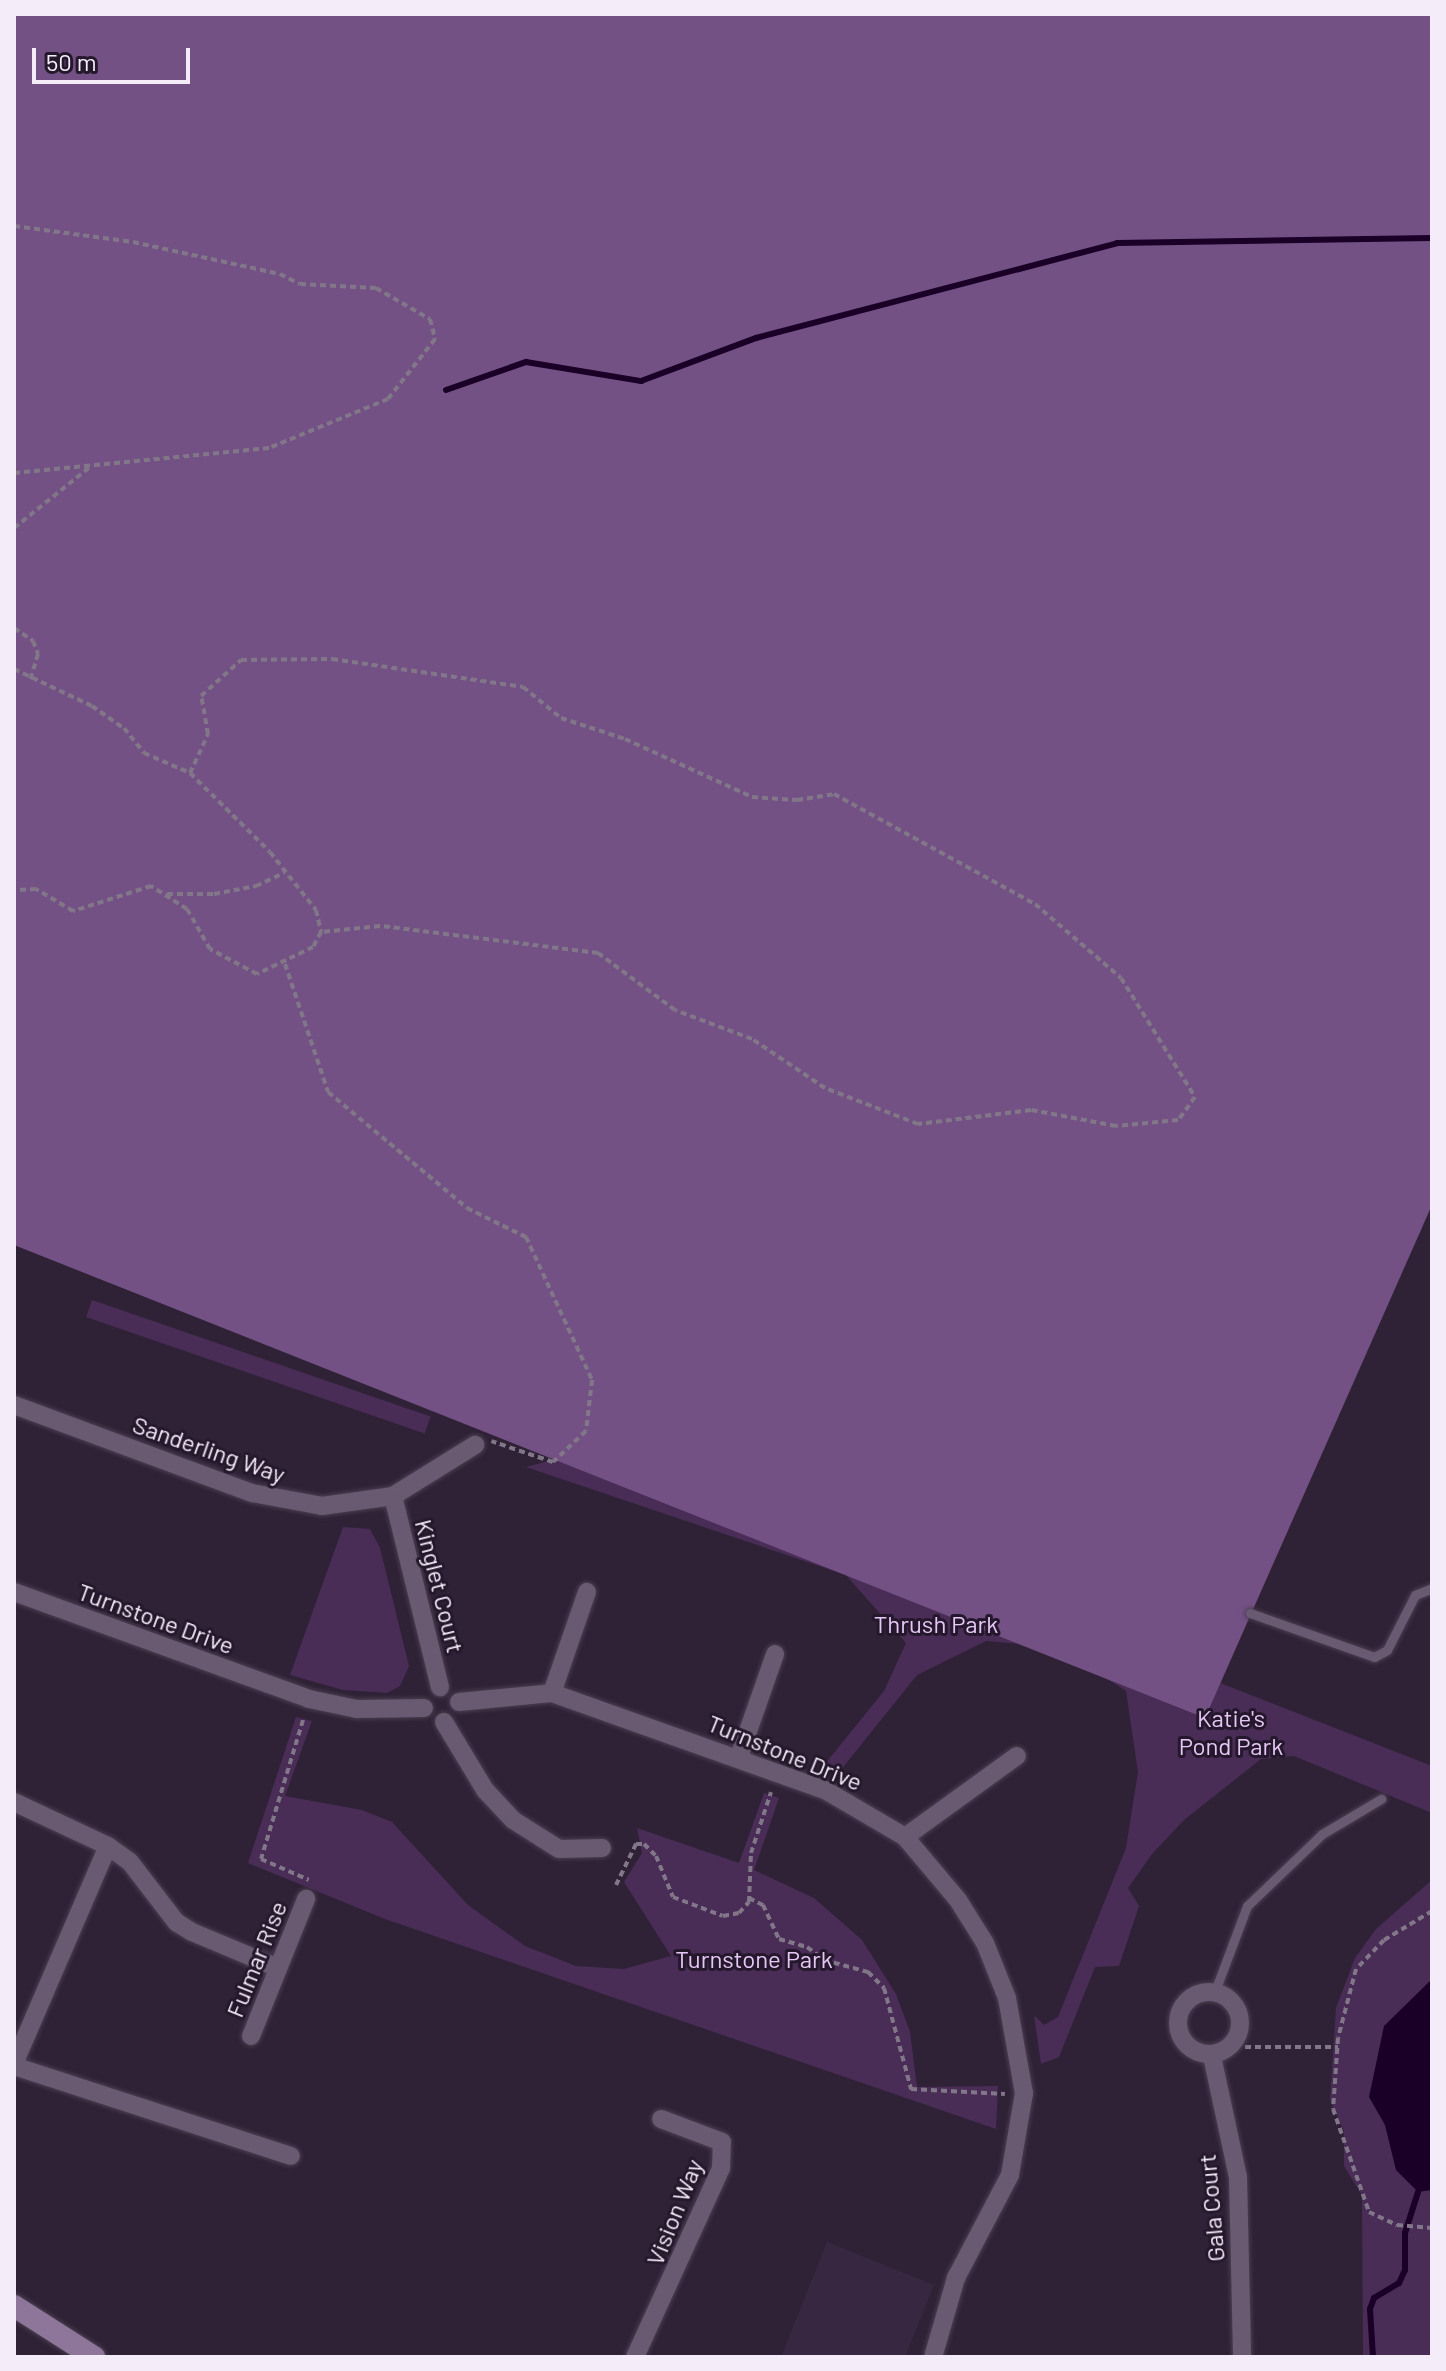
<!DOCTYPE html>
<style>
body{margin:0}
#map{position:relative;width:1446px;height:2371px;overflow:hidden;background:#2f2236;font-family:Barlow,sans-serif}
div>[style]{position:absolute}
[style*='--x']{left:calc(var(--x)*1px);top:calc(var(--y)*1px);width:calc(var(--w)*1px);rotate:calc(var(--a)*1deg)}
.built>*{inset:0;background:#382741}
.green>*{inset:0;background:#492d57;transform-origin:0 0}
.forest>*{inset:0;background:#735185}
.water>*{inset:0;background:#1a0027}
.stream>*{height:6px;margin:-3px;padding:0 3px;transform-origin:3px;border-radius:3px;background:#1a0027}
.path>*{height:4px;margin-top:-2px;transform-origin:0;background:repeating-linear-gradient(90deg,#827788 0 6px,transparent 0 10px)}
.roads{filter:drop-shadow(0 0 2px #4b3e51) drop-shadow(0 0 2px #4b3e51)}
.service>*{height:9px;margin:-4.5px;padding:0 4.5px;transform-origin:4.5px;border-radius:4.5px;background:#695a71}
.minor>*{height:18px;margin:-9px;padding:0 9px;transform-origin:9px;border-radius:9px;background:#695a71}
.minor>.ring{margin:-9px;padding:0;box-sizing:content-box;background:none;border:18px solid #695a71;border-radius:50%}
.secondary>*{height:22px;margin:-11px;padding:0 11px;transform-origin:11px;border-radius:11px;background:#8d769a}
span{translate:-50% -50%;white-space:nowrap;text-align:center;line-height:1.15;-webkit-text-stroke:6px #25182c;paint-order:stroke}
.street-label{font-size:24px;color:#f5ecfa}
.park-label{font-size:24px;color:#e5c7f6}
.frame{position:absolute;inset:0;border:16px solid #f5ecfa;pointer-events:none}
.scale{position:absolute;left:32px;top:48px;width:158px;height:36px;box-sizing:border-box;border:4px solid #f5ecfa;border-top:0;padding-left:10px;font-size:24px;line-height:28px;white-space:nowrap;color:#f5ecfa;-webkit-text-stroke:6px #25182c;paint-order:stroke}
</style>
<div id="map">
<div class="built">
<div style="clip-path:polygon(827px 2242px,934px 2285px,905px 2357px,781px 2357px)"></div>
</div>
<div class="green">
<div style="left:92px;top:1300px;width:358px;height:18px;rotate:19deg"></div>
<div style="clip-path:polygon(560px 1458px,1210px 1679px,1432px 1766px,1432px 1813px,1294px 1756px,1261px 1759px,1184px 1820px,1152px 1854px,1128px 1888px,1139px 1906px,1119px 1966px,1095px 1967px,1059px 2057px,1041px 2064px,1034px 2015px,1044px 2025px,1058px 2017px,1126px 1848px,1138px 1772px,1126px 1691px,1058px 1647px,986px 1641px,917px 1675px,840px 1771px,825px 1764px,884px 1691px,906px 1643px,846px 1575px,526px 1467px)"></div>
<div style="clip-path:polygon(343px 1527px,370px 1529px,380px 1548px,409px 1666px,400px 1686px,387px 1693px,343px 1690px,290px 1675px)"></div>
<div style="clip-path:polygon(296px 1717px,312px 1721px,285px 1796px,362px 1810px,392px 1822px,468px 1905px,525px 1946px,576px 1966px,624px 1969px,671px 1956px,624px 1882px,642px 1853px,637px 1828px,739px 1863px,764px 1793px,779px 1798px,754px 1870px,814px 1898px,862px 1940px,896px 1994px,910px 2032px,917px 2087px,998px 2086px,996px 2129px,385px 1919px,248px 1863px)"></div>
<div style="clip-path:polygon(1432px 1880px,1432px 2357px,1363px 2357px,1362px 2195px,1344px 2166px,1344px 2131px,1330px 2100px,1336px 2008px,1355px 1958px,1376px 1929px)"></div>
</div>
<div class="forest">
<div style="clip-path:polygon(14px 14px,1432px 14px,1432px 1205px,1205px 1718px,14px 1245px)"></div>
</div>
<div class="water">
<div style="clip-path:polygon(1432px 1979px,1432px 2190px,1418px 2192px,1396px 2170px,1385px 2125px,1369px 2097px,1384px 2026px)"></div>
</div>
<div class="stream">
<div style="--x:446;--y:390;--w:85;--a:-19.3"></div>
<div style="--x:526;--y:362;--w:117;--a:9.4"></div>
<div style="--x:641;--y:381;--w:123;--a:-20.5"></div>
<div style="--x:756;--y:338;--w:373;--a:-14.7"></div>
<div style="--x:1117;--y:243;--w:315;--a:-0.9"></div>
<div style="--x:1373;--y:2357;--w:48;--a:-93.6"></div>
<div style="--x:1370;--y:2309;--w:12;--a:-70"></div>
<div style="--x:1374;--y:2298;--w:29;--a:-31"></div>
<div style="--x:1399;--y:2283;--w:14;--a:-65"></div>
<div style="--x:1405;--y:2270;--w:37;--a:-90"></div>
<div style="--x:1405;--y:2233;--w:43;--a:-72.4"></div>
</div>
<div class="path">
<div style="--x:14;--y:226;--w:120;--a:7.7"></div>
<div style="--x:133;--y:242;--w:150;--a:12.3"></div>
<div style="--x:280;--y:274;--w:22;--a:27"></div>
<div style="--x:300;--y:284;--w:76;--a:3"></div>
<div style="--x:376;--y:288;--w:62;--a:29.9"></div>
<div style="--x:430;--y:319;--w:21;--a:76"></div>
<div style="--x:435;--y:339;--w:76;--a:128.1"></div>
<div style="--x:388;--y:399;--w:129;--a:157.6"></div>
<div style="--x:269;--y:448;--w:256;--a:174.4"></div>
<div style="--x:14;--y:528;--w:97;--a:-38.8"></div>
<div style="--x:14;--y:628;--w:23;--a:34"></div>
<div style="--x:33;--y:641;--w:14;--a:69"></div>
<div style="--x:38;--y:654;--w:27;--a:107"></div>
<div style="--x:14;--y:669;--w:86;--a:25.4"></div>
<div style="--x:92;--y:706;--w:39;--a:35"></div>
<div style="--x:124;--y:728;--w:32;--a:51"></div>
<div style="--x:144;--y:753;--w:50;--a:23.5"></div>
<div style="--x:190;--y:773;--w:112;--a:44.6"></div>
<div style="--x:270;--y:852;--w:74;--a:51.6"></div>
<div style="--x:316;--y:910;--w:23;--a:77"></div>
<div style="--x:321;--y:932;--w:17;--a:118"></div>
<div style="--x:313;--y:947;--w:62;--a:154.3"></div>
<div style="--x:257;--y:974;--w:53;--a:-152"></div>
<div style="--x:210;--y:949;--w:46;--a:-119.9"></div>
<div style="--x:187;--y:909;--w:43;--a:-147.4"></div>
<div style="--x:151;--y:886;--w:82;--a:162.2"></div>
<div style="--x:73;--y:911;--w:43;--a:-149.3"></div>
<div style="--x:36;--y:889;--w:22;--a:177"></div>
<div style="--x:190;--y:773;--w:43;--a:-65.2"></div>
<div style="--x:208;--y:734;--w:39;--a:-100"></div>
<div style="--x:201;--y:696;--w:54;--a:-42"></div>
<div style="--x:241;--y:660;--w:91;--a:-0.6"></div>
<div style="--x:332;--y:659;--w:193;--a:8.3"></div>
<div style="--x:523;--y:687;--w:49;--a:39.2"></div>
<div style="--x:561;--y:718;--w:67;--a:18.2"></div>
<div style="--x:625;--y:739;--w:140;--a:24.5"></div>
<div style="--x:752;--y:797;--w:45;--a:3.8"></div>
<div style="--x:797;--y:800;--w:37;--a:-9"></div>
<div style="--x:834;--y:794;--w:229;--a:28.7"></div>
<div style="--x:1035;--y:904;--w:113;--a:40.7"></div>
<div style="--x:1121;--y:978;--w:140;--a:58.1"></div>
<div style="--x:1195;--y:1097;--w:29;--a:126"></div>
<div style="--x:1178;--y:1120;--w:62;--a:174.5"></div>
<div style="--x:1116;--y:1126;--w:86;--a:-169.3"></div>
<div style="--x:1031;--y:1110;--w:114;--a:172.9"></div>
<div style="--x:918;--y:1124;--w:100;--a:-158.8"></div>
<div style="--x:825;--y:1088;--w:88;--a:-146.1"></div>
<div style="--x:752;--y:1039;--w:82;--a:-159.4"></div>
<div style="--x:675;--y:1010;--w:96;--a:-143.5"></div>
<div style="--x:598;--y:953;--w:220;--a:-172.9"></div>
<div style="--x:380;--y:926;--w:59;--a:174.2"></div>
<div style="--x:167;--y:894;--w:47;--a:0"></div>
<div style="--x:214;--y:894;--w:43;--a:-10.8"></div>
<div style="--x:256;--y:886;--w:31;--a:-25"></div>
<div style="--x:285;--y:964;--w:135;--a:71.4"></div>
<div style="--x:328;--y:1092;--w:181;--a:39.8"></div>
<div style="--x:467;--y:1208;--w:66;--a:26.2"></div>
<div style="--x:526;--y:1237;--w:157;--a:65.2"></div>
<div style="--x:592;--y:1380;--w:51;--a:96.7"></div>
<div style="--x:586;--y:1431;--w:45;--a:136.8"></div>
<div style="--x:553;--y:1462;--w:65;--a:-161.3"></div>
<div style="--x:303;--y:1720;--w:145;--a:106.8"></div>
<div style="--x:261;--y:1859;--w:52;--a:23.6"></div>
<div style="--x:616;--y:1885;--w:46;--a:-64"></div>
<div style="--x:636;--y:1844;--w:8;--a:0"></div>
<div style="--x:644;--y:1844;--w:17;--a:45"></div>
<div style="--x:656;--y:1856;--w:44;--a:67.5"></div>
<div style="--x:673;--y:1897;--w:53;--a:20.8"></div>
<div style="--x:723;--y:1916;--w:16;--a:-11"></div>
<div style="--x:739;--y:1913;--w:15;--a:-48"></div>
<div style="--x:749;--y:1902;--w:49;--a:-87.7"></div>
<div style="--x:751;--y:1853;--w:64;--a:-71.8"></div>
<div style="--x:749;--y:1898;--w:16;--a:27"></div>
<div style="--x:763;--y:1905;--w:38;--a:65"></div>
<div style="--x:779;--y:1939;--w:29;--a:16"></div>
<div style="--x:807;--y:1947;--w:21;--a:37"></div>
<div style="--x:824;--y:1960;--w:46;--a:15.3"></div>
<div style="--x:868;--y:1972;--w:23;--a:45"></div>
<div style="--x:884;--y:1988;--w:105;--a:75"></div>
<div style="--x:911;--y:2089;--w:94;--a:3"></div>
<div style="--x:1432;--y:1911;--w:56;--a:148.9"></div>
<div style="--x:1384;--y:1940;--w:40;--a:134"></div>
<div style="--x:1356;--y:1969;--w:71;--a:104.6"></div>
<div style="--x:1338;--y:2038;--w:71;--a:94"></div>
<div style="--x:1333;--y:2109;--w:109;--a:70.7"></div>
<div style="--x:1369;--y:2212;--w:31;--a:25"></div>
<div style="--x:1397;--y:2225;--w:35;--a:5"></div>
<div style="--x:1245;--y:2047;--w:93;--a:0"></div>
</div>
<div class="roads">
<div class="service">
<div style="--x:1250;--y:1613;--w:132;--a:19.5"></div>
<div style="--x:1374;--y:1657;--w:15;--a:-28"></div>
<div style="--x:1387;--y:1650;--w:62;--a:-63"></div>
<div style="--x:1415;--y:1595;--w:18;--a:-22"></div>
<div style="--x:1215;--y:1991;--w:91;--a:-69.4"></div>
<div style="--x:1247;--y:1906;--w:104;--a:-43.8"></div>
<div style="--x:1322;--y:1834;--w:69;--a:-30.7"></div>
</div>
<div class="minor">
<div style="--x:14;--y:1405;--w:254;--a:20.3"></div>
<div style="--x:252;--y:1493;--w:71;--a:10.5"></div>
<div style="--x:322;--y:1506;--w:72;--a:-8"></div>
<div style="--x:393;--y:1496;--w:97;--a:-31.9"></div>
<div style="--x:393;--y:1496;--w:197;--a:76.2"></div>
<div style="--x:14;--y:1592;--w:314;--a:19.9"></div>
<div style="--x:309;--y:1699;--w:49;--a:11.8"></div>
<div style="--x:357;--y:1709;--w:67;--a:-0.9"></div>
<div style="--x:552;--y:1693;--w:107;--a:-70.9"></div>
<div style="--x:459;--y:1702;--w:93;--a:-5.5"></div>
<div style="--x:552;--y:1693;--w:290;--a:19.6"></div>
<div style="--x:825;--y:1790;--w:93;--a:30.4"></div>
<div style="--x:905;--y:1837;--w:82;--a:49.9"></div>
<div style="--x:958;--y:1900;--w:51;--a:57.9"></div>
<div style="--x:985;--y:1943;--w:59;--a:68.2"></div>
<div style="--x:1007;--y:1998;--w:97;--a:79.9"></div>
<div style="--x:1024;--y:2093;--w:83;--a:99.7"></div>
<div style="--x:1010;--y:2175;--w:116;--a:117.7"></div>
<div style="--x:956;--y:2278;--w:82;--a:106.2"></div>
<div style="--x:444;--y:1722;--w:79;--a:58.9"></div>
<div style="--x:485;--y:1790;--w:41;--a:47"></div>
<div style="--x:513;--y:1820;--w:54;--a:32.2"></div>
<div style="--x:559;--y:1849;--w:43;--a:-1.3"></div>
<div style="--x:739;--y:1757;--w:109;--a:-70.7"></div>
<div style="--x:14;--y:1802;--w:104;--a:25.1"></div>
<div style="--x:108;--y:1846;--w:27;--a:36"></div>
<div style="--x:130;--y:1862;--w:76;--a:52.5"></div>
<div style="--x:176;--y:1922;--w:19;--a:32"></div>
<div style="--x:192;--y:1932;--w:93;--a:22.7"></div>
<div style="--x:905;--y:1837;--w:138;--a:-35.9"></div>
<div class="ring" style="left:1178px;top:1992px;width:44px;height:44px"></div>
<div style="--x:251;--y:2036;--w:148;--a:-68.1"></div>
<div style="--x:1212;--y:2056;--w:124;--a:77.9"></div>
<div style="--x:1238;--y:2177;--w:180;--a:88.7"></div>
<div style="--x:14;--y:2064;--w:237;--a:-66.7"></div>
<div style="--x:14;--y:2066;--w:291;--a:18"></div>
<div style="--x:635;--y:2357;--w:208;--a:-65.5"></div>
<div style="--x:721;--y:2168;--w:26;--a:-88"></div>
<div style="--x:722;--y:2142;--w:65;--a:-159.3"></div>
</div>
<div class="secondary">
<div style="--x:14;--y:2306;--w:95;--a:32.5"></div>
</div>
</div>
<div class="street-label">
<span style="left:209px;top:1449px;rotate:19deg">Sanderling Way</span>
<span style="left:440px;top:1586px;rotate:76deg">Kinglet Court</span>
<span style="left:156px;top:1618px;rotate:20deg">Turnstone Drive</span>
<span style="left:785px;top:1752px;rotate:22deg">Turnstone Drive</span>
<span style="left:256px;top:1959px;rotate:-68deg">Fulmar Rise</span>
<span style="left:1211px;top:2208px;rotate:-95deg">Gala Court</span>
<span style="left:674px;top:2212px;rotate:-68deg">Vision Way</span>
</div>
<div class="park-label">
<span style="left:936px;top:1624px">Thrush Park</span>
<span style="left:1231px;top:1732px">Katie's<br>Pond Park</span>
<span style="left:754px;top:1959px">Turnstone Park</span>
</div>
<div class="frame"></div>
<div class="scale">50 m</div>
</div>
